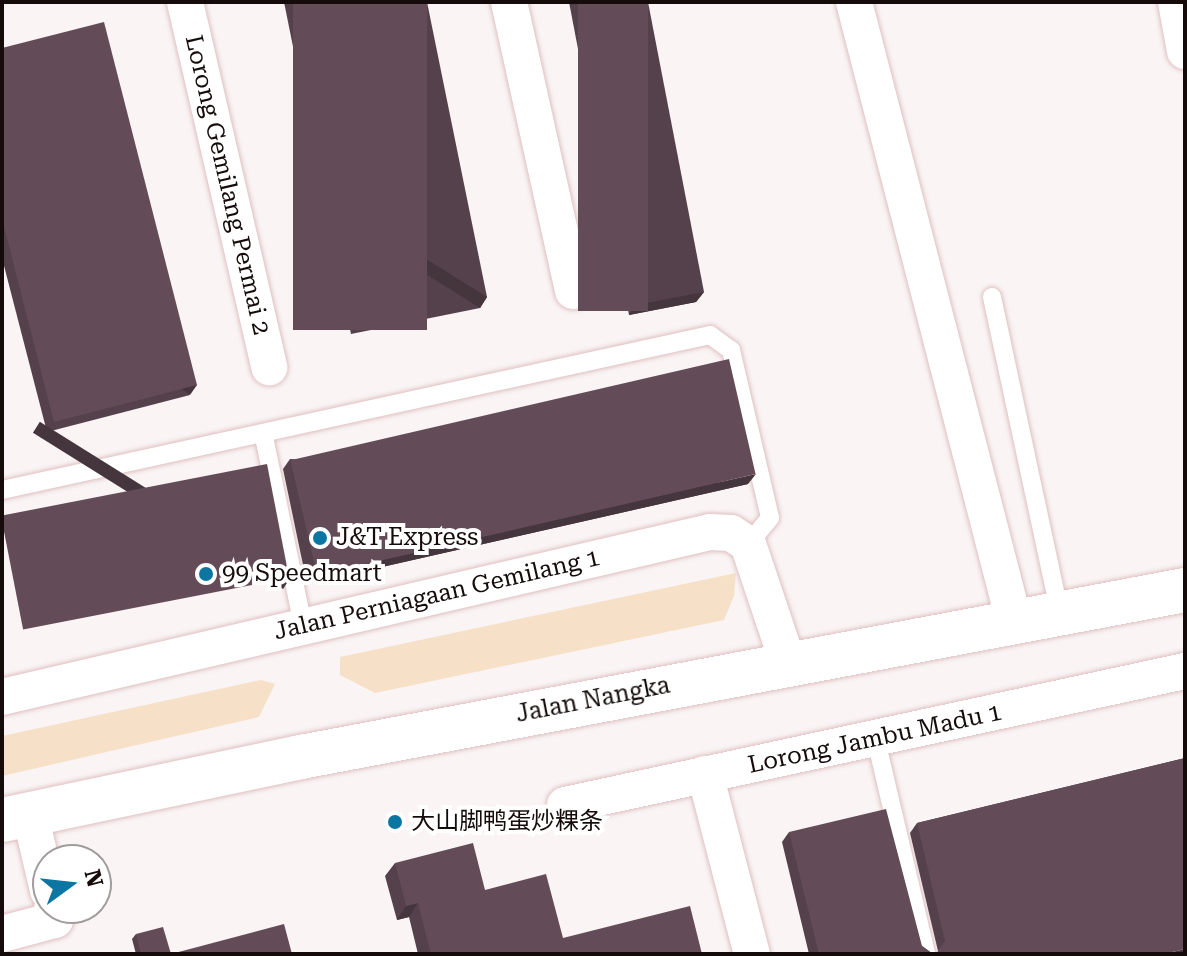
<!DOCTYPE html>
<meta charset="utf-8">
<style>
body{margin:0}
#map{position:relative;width:1187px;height:956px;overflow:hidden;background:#faf4f4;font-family:"Roboto Serif","Noto Sans SC",serif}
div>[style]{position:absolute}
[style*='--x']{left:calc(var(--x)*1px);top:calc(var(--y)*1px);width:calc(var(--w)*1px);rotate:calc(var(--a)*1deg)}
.green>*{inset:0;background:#f6e1c8}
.roads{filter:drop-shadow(0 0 2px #dfc0c1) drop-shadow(0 0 2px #dfc0c1)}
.service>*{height:18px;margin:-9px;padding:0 9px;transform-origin:9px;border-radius:9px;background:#fff}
.minor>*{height:36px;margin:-18px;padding:0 18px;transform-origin:18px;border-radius:18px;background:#fff}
.tertiary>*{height:44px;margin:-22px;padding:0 22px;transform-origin:22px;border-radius:22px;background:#fff}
.wall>*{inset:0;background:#55414b}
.shaded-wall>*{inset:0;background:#45353d;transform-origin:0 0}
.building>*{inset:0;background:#634c57;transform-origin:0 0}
.dots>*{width:22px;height:22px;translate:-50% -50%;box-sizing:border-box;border:4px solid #fff;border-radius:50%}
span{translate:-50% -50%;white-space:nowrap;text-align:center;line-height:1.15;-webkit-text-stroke:8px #fff;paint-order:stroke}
.street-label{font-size:24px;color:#150b0b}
.poi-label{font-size:24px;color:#150b0b}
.left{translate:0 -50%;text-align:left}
.frame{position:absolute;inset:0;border:4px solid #150b0b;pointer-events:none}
.north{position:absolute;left:32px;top:844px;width:80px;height:80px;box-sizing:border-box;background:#fff;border:2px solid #a19d9d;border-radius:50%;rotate:75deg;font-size:22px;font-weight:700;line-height:32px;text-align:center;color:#150b0b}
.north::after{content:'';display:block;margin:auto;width:28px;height:36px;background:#0b76a1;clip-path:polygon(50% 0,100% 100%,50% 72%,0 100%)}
</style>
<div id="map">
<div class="green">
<div style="clip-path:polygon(736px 573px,734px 596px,724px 620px,375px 693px,340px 675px,340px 657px)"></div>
<div style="clip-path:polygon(261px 680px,275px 684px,259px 717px,2px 776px,2px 736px)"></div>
</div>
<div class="roads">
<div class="service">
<div style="--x:992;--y:297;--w:325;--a:77.9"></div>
<div style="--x:264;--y:437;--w:193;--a:78.3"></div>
<div style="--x:2;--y:490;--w:725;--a:-12.35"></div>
<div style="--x:710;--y:335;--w:26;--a:36"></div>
<div style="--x:731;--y:350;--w:172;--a:76.9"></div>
<div style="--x:770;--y:518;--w:34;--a:130"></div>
<div style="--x:876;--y:740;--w:220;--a:76.8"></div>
</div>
<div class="minor">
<div style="--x:185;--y:2;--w:375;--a:77"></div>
<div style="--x:509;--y:2;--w:296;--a:77.5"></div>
<div style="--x:854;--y:2;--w:643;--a:75.51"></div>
<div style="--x:1176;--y:2;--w:50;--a:79.6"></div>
<div style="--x:2;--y:697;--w:727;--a:-13.12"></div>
<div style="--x:710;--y:532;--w:21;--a:3"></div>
<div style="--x:731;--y:533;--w:20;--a:33"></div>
<div style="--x:748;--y:544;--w:126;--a:71.4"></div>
<div style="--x:705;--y:774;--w:186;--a:75.4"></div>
<div style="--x:565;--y:805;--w:634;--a:-12.2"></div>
<div style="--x:30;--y:814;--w:79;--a:76.8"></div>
<div style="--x:2;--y:934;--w:55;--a:-14.8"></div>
<div style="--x:55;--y:920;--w:12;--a:-104"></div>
</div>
<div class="tertiary">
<div style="--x:2;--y:820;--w:306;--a:-11.9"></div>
<div style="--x:301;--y:757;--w:900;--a:-10.7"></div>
</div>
</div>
<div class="wall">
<div style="clip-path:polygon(284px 2px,427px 2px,487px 297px,480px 308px,351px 334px)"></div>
<div style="clip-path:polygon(569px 2px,648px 2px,704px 292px,696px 302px,629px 315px)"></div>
<div style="clip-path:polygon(2px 48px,190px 395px,47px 432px,2px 258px)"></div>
<div style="clip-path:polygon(290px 459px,748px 484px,307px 584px,283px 469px)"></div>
<div style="clip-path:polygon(1185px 758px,938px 951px,910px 833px,917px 823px)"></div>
<div style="clip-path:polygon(789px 832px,922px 946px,933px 954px,809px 954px,782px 842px)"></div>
<div style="clip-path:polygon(395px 863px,485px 890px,563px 938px,702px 954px,418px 954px,409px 917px,397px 920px,385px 876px)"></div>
<div style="clip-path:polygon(136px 934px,171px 954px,136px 954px,132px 939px)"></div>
</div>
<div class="shaded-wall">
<div style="clip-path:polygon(704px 292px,696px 302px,629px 315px,636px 305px)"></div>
<div style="left:487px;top:297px;width:13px;height:132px;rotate:122deg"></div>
<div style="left:197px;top:385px;width:12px;height:148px;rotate:125deg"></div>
<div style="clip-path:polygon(756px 474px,748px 484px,307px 584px,314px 573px)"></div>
<div style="left:290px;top:578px;width:13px;height:295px;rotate:122deg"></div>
<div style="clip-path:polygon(418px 903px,409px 917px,397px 920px,406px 906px)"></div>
<div style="clip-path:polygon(1185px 949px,1185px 954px,1164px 954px)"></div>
</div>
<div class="building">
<div style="left:293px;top:2px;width:134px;height:328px"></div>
<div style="left:578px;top:2px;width:70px;height:309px"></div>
<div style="clip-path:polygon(104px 22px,197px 385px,54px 422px,2px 219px,2px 48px)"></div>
<div style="left:729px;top:359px;width:118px;height:450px;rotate:77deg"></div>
<div style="left:267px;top:464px;width:116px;height:271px;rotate:79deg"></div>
<div style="clip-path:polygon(1185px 758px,1185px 949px,1164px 954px,936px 954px,945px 941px,917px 823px)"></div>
<div style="clip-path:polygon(886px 809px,922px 946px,933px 954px,819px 954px,789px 832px)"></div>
<div style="clip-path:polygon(473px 843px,485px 890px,546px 874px,563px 938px,690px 906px,702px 954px,431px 954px,418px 903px,406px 906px,395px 863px)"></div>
<div style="clip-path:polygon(284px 924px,292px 954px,171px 954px)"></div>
<div style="clip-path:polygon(163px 927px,171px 954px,141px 954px,136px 934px)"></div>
</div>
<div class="dots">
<div style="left:320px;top:538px;background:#0b76a1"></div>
<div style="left:206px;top:574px;background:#0b76a1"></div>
<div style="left:395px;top:822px;background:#0b76a1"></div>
</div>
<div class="street-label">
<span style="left:227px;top:185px;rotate:77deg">Lorong Gemilang Permai 2</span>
<span style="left:437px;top:595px;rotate:-13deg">Jalan Perniagaan Gemilang 1</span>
<span style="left:593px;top:700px;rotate:-11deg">Jalan Nangka</span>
<span style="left:875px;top:739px;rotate:-12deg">Lorong Jambu Madu 1</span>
</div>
<div class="poi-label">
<span class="left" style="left:336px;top:538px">J&amp;T Express</span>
<span class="left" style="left:222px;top:574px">99 Speedmart</span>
<span class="left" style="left:411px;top:822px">大山脚鸭蛋炒粿条</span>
</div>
<div class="frame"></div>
<div class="north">N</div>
</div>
